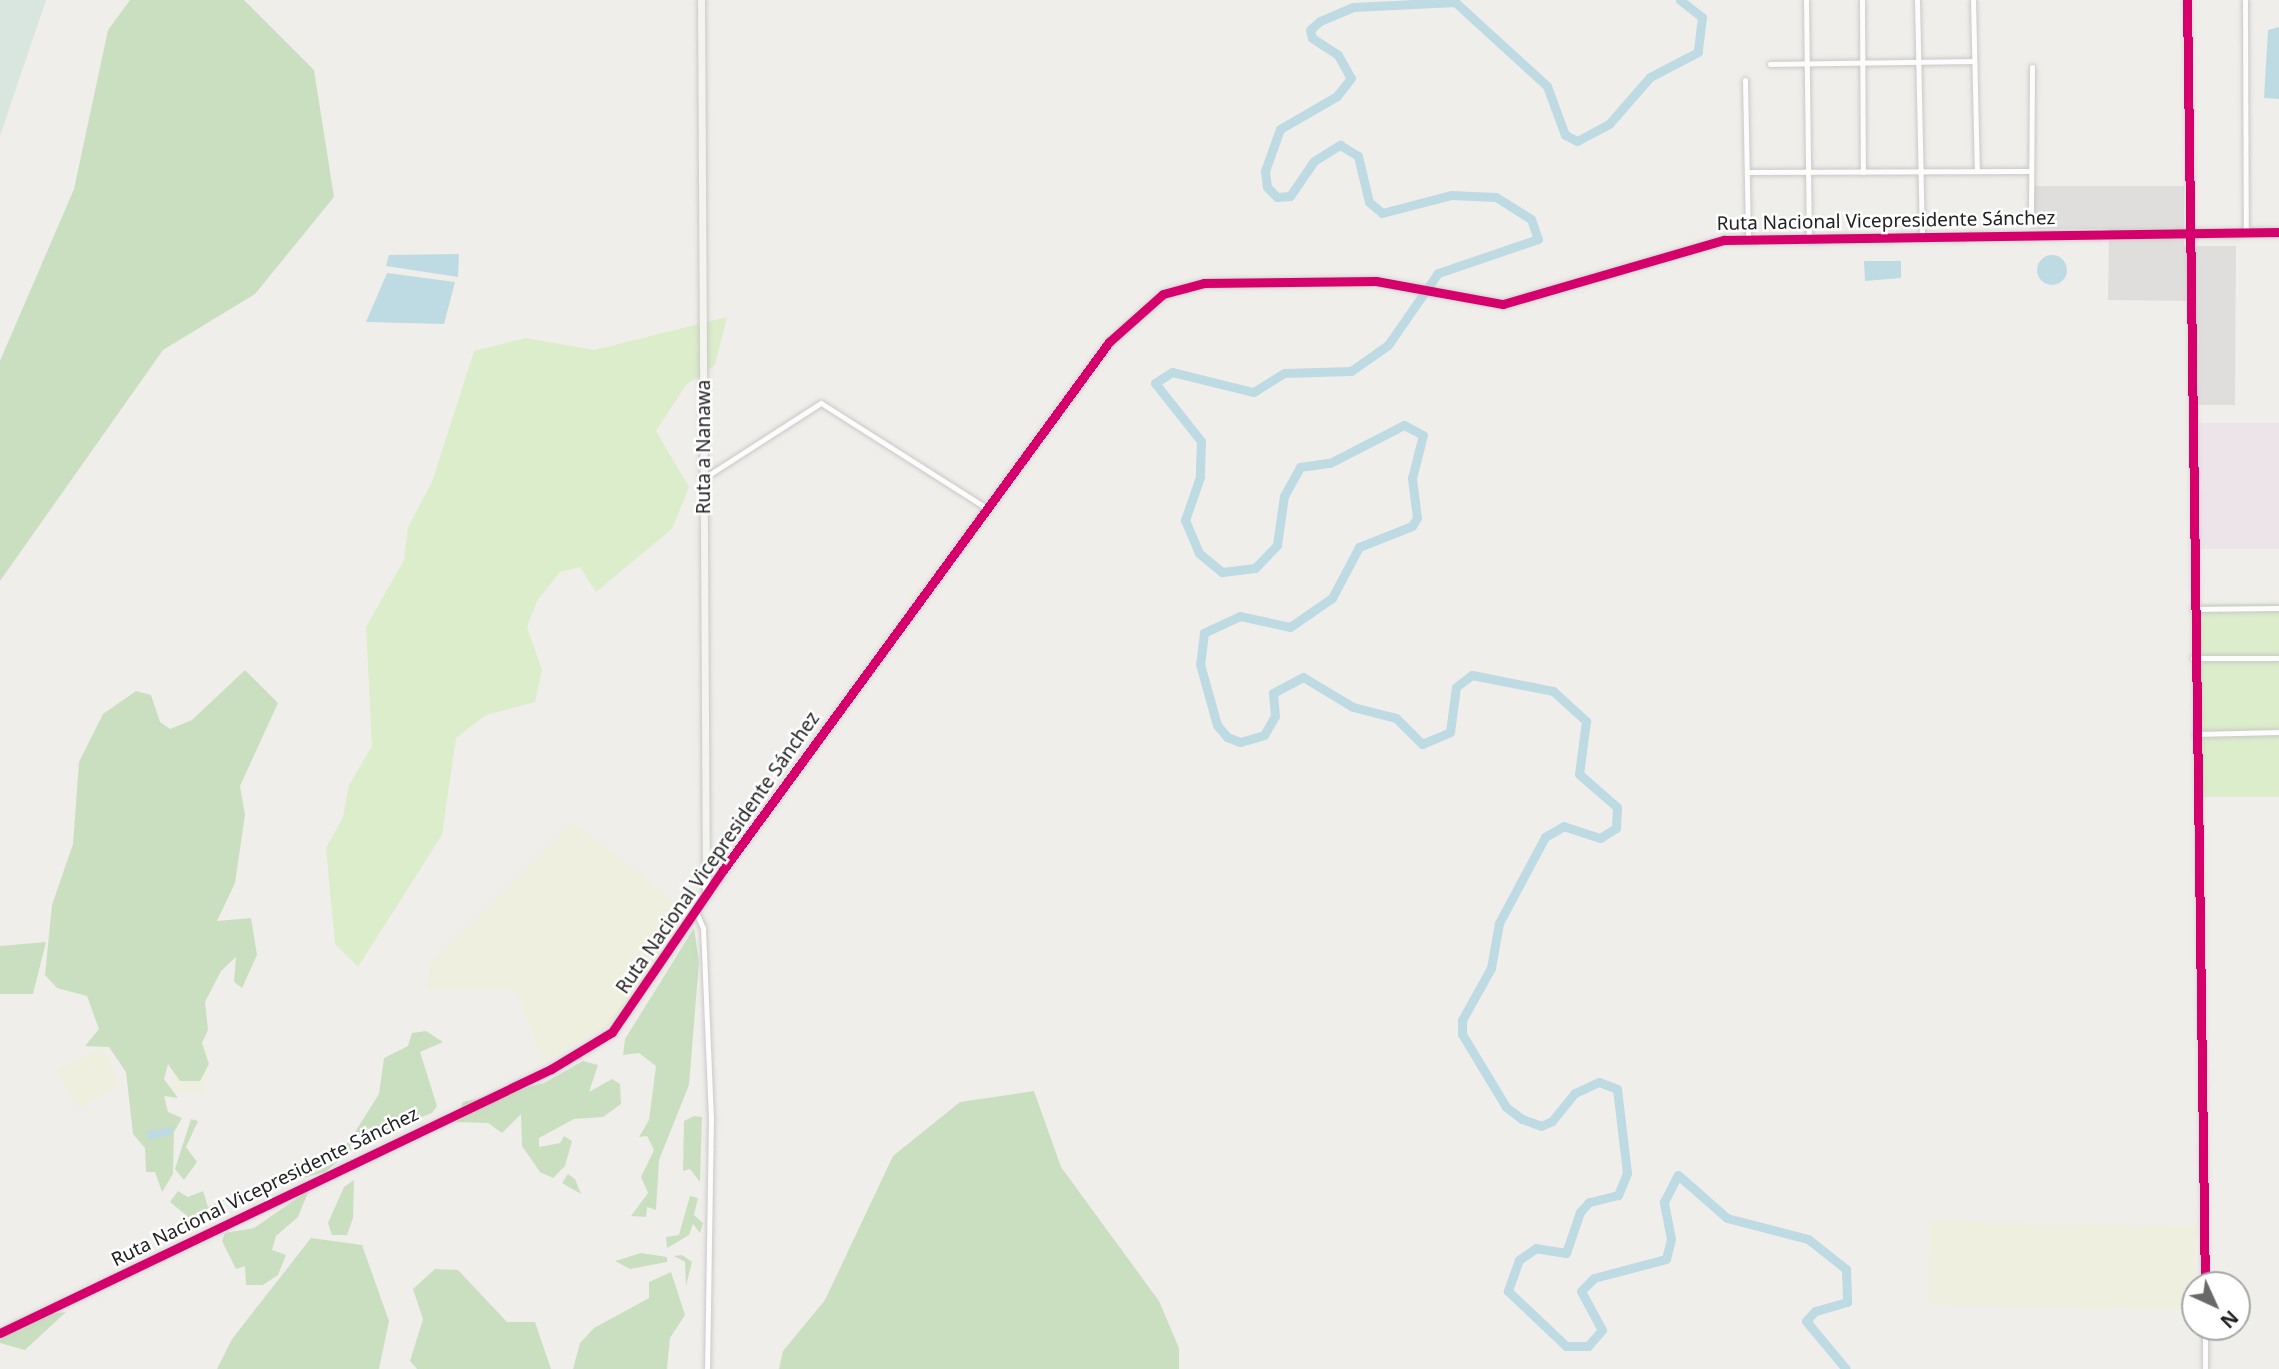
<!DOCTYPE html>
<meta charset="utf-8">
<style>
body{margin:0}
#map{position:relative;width:2279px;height:1369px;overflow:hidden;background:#f0eeeb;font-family:"Noto Sans",sans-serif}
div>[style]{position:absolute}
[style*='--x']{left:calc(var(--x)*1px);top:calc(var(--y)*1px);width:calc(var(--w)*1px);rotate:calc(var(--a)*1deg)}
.residential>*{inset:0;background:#dfdedc}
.industrial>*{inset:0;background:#ede4e9;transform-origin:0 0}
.farmland>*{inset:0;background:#eeefde;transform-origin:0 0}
.grass>*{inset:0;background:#dbedca;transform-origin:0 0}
.forest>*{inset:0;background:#cadfc0}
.wetland>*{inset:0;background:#d8e6df}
.water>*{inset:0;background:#bedae3}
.round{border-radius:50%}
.river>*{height:9px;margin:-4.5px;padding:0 4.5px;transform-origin:4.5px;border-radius:4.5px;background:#bedae3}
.roads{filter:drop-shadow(0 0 2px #c9c8c7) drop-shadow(0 0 2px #c9c8c7)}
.street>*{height:5px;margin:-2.5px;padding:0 2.5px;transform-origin:2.5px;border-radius:2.5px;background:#fdfcfc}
.secondary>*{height:7px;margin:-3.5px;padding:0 3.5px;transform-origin:3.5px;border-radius:3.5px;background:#f3f4ed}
.cycleway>*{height:9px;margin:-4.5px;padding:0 4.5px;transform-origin:4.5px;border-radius:4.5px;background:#d6006c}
span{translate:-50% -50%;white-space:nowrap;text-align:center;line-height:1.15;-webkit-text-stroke:5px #fff;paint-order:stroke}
.street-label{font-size:19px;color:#222}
.north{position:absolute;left:2181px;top:1271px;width:70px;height:70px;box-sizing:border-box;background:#fff;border:2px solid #a7a7a7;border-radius:50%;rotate:135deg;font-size:19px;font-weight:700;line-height:28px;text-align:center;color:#222}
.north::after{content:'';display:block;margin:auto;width:24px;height:32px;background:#6a6968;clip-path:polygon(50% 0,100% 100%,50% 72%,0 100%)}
</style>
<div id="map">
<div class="residential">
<div style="clip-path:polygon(2030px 186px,2184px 186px,2184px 246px,2236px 246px,2235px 405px,2191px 405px,2192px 301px,2108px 300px,2109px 229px,2030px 229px)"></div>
</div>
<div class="industrial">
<div style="left:2279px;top:423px;width:126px;height:82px;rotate:90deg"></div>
</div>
<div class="farmland">
<div style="clip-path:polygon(573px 822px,689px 912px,615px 1022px,543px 1062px,516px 989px,427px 989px,430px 964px)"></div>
<div style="left:176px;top:1042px;width:33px;height:50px;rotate:5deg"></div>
<div style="clip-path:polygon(104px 1047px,119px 1085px,77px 1109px,57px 1070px)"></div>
<div style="left:1929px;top:1221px;width:267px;height:84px;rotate:1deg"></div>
</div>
<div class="grass">
<div style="clip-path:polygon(727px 317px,715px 365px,686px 385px,656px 431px,689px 487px,672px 529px,596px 592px,580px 567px,560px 572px,537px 601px,527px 627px,542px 670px,535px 702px,486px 715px,456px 738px,442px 835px,358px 967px,335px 944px,326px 848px,343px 817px,349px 785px,372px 746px,366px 627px,404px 560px,408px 527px,432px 482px,474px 351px,526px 338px,594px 350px)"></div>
<div style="left:2279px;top:604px;width:193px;height:82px;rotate:90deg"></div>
</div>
<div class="forest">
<div style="clip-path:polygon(130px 0,244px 0,314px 70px,334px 197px,255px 294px,163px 350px,0 581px,0 361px,74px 189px,108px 30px)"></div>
<div style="clip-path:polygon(245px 670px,278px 703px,240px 786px,245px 815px,235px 883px,217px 921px,251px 918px,257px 955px,242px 988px,234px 982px,236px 957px,221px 971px,205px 1002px,208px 1030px,202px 1043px,209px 1064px,200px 1081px,180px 1081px,168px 1064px,164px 1079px,178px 1098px,164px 1096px,168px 1112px,182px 1118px,174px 1132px,173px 1174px,162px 1192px,155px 1172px,146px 1172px,145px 1148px,133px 1134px,126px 1072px,109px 1047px,85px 1046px,99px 1029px,87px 996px,57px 988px,45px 975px,52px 905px,73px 844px,79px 762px,103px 714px,136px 691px,151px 695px,160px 722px,170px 729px,192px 720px)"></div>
<div style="clip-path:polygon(694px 928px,699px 962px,689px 1085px,659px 1160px,656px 1210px,647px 1207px,646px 1217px,631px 1216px,648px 1193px,641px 1177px,654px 1150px,647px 1136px,639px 1137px,649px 1120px,656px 1066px,639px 1053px,623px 1055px,625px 1039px)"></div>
<div style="clip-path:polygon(46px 942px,33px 994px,0 994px,0 946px)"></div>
<div style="clip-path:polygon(426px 1031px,443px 1042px,420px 1052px,437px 1106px,432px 1113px,363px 1140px,325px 1172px,261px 1190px,279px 1174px,311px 1165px,348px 1143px,379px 1094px,384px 1058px,408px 1046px,412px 1033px)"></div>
<div style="clip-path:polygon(583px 1061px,598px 1065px,589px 1092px,612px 1079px,620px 1084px,621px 1104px,603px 1117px,574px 1119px,539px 1138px,539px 1147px,560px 1143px,564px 1136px,572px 1141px,565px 1166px,553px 1178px,540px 1172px,522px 1146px,521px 1114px,502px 1133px,488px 1123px,456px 1122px,463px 1102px,544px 1083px)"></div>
<div style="clip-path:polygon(1034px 1091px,1061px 1167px,1159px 1301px,1179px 1348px,1179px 1369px,779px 1369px,783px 1351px,825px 1300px,893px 1156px,960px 1102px)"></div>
<div style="clip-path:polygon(694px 1116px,702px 1117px,700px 1182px,690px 1169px,683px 1171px,684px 1121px)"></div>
<div style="clip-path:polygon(191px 1119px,198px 1121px,186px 1147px,197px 1162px,184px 1180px,175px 1169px)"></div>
<div style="clip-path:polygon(568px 1174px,575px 1179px,581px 1194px,562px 1183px)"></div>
<div style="clip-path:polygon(354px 1180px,353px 1218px,347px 1235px,332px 1235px,328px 1223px,344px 1187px)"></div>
<div style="clip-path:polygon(309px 1190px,298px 1217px,276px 1236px,272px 1250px,286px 1255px,278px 1275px,263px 1285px,246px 1285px,245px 1266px,236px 1269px,222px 1241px,225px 1233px,254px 1228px)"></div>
<div style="clip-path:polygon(178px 1191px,188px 1197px,203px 1191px,208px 1207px,230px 1197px,192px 1220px,170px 1202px)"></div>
<div style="clip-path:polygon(690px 1196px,698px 1198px,694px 1215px,703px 1223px,700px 1233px,693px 1224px,689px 1235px,667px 1248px,666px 1237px,679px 1235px)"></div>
<div style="clip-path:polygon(311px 1238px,362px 1245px,389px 1321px,379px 1369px,217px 1369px,232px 1339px)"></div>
<div style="clip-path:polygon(641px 1253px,667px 1257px,667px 1262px,630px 1269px,615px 1261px)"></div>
<div style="clip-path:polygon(682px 1255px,692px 1262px,686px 1286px,685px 1262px,674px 1256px)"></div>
<div style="clip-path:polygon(435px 1269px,458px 1270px,507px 1322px,535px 1322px,551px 1369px,417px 1369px,410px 1361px,423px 1319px,413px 1289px)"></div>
<div style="clip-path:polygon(671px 1272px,685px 1315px,670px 1338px,667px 1369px,573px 1369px,580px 1343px,594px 1328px,649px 1298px,649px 1282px)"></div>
<div style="clip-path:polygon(66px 1312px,25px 1350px,0 1343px,0 1334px,38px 1315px)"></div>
</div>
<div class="wetland">
<div style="clip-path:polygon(0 0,46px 0,0 136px)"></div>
</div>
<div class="water">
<div style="clip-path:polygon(2279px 27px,2279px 99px,2264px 98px,2268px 30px)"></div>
<div style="clip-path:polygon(459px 254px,458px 277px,386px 266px,389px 255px)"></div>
<div class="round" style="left:2037px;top:255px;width:30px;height:30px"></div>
<div style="clip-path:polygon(1864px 261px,1901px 261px,1901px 278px,1865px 281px)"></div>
<div style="clip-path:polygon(387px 273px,455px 282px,444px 324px,366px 322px)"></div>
<div style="clip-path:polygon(172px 1127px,173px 1134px,148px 1140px,147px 1131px)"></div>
</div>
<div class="river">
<div style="--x:1680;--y:0;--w:28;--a:38"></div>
<div style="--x:1702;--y:17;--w:35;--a:97"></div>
<div style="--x:1698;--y:52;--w:54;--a:152.5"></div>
<div style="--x:1650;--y:77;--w:62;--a:131.1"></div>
<div style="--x:1609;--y:124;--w:36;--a:152"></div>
<div style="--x:1577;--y:141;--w:13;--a:-153"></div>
<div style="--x:1565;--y:135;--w:52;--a:-110.2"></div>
<div style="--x:1547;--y:86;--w:125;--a:-137.6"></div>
<div style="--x:1455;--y:2;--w:102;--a:177.2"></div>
<div style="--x:1353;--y:7;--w:36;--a:157"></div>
<div style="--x:1320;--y:21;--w:13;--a:138"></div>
<div style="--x:1310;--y:30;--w:8;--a:76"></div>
<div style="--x:1312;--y:38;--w:31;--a:33"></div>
<div style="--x:1338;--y:55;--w:26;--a:61"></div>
<div style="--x:1351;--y:78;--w:23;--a:128"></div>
<div style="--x:1337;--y:96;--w:66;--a:149.9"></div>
<div style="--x:1280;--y:129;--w:45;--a:109.7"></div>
<div style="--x:1265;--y:171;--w:16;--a:83"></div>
<div style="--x:1267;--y:187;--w:14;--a:45"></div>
<div style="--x:1277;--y:197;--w:13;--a:-4"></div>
<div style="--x:1290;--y:196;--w:42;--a:-55.6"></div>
<div style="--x:1314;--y:161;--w:31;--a:-32"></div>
<div style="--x:1340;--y:145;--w:21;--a:31"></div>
<div style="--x:1358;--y:156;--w:47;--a:76.6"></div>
<div style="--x:1369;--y:202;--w:17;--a:40"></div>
<div style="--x:1382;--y:213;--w:71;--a:-14.6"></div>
<div style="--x:1451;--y:195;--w:45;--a:2.5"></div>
<div style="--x:1496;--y:197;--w:41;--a:32.2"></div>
<div style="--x:1531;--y:219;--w:21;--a:71"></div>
<div style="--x:1538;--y:239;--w:106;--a:161.2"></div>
<div style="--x:1438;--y:273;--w:88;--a:124.8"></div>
<div style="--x:1388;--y:345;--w:45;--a:144.9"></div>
<div style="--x:1351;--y:371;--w:67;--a:178.3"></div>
<div style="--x:1284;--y:373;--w:36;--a:148"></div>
<div style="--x:1253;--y:392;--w:83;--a:-166.1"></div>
<div style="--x:1172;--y:372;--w:20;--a:147"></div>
<div style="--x:1155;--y:383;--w:74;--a:51.6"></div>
<div style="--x:1201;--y:441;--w:36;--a:92"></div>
<div style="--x:1200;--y:477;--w:46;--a:109.2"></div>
<div style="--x:1185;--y:520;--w:36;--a:67"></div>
<div style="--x:1199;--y:553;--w:30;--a:40"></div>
<div style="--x:1222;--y:572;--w:33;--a:-7"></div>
<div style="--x:1255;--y:568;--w:32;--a:-46"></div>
<div style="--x:1277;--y:545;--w:49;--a:-81.9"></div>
<div style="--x:1284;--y:496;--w:33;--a:-61"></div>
<div style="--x:1300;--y:467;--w:30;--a:-8"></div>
<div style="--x:1330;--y:463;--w:83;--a:-27.2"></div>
<div style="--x:1404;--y:425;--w:21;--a:28"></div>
<div style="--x:1423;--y:435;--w:44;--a:104.3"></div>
<div style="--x:1412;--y:478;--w:40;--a:82.9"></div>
<div style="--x:1417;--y:518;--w:9;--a:122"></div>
<div style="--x:1412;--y:526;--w:57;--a:158.4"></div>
<div style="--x:1359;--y:547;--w:58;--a:117.9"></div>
<div style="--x:1332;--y:598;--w:51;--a:145.4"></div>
<div style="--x:1290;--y:627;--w:51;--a:-167.6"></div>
<div style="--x:1240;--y:616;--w:40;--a:155"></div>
<div style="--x:1204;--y:633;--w:31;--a:97"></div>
<div style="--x:1200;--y:664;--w:63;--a:74.4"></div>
<div style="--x:1217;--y:725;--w:16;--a:50"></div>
<div style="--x:1227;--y:737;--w:14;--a:21"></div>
<div style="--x:1240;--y:742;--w:25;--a:-16"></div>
<div style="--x:1264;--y:735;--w:22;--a:-60"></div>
<div style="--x:1275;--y:716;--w:23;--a:-95"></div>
<div style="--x:1273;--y:693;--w:34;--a:-28"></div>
<div style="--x:1303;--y:677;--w:58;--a:31"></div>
<div style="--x:1353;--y:707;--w:44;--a:14.3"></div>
<div style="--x:1396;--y:718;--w:37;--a:45"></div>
<div style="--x:1422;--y:744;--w:30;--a:-23"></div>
<div style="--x:1450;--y:732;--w:45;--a:-82.4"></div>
<div style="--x:1456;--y:687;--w:20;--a:-37"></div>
<div style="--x:1472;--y:675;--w:83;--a:11.2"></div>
<div style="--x:1553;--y:691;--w:45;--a:42.3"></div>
<div style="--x:1586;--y:721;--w:53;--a:97.5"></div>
<div style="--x:1579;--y:774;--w:50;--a:41"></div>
<div style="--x:1617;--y:807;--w:21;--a:93"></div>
<div style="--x:1616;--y:828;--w:19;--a:148"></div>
<div style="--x:1600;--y:838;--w:38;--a:-162"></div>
<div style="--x:1564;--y:826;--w:22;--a:150"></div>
<div style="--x:1545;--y:837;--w:98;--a:118.1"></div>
<div style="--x:1499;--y:923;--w:46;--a:100.1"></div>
<div style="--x:1491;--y:968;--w:60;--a:119.1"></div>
<div style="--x:1462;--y:1020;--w:14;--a:90"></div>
<div style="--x:1462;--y:1034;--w:85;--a:58.9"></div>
<div style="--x:1506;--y:1107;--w:20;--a:37"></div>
<div style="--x:1522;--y:1119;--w:20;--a:20"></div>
<div style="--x:1541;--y:1126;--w:12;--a:-24"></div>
<div style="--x:1552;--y:1121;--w:36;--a:-51"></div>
<div style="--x:1575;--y:1093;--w:26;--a:-25"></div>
<div style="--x:1599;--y:1082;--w:19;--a:21"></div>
<div style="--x:1617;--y:1089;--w:85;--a:83.2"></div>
<div style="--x:1627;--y:1173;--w:24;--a:112"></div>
<div style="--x:1618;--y:1195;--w:30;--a:166"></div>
<div style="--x:1589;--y:1202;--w:13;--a:132"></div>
<div style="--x:1580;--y:1212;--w:43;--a:108.9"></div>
<div style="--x:1566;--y:1253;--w:30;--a:-171"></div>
<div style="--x:1536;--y:1248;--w:21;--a:145"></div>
<div style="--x:1519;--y:1260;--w:33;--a:110"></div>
<div style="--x:1508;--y:1291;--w:80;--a:43.5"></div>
<div style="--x:1566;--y:1346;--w:22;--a:0"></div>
<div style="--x:1588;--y:1346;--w:21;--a:-49"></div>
<div style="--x:1602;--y:1330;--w:44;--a:-118.3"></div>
<div style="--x:1581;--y:1291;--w:18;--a:-45"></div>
<div style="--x:1594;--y:1278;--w:74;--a:-14.8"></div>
<div style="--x:1666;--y:1259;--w:21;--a:-76"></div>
<div style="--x:1671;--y:1239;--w:38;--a:-101"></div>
<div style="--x:1664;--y:1202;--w:30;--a:-63"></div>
<div style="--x:1678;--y:1175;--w:65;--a:41.3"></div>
<div style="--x:1727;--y:1218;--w:84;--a:14.5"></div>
<div style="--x:1808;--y:1239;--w:48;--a:38.3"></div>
<div style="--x:1846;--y:1269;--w:33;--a:88"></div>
<div style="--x:1847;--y:1302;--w:33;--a:164"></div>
<div style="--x:1815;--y:1311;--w:13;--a:132"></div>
<div style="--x:1806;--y:1321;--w:62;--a:50.2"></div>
</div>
<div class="roads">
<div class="street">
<div style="--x:1806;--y:0;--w:238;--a:89.3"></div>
<div style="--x:1862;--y:0;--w:172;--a:89.7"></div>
<div style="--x:1917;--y:0;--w:236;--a:88.8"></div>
<div style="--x:1973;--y:0;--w:171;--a:88.7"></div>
<div style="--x:2187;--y:0;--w:1285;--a:89.2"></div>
<div style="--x:2245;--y:0;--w:232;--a:89.8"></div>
<div style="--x:1770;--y:64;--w:204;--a:-0.8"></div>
<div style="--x:1745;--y:80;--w:159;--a:88.9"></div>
<div style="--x:1747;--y:172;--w:283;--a:-0.2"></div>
<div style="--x:2031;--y:214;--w:147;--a:-89.6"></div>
<div style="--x:704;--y:478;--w:139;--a:-32.7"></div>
<div style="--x:821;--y:403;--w:198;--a:32.4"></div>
<div style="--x:2193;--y:609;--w:86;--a:-0.7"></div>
<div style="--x:2193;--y:658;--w:86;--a:0"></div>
<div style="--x:2195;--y:734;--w:84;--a:-1.4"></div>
<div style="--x:695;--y:910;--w:20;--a:66"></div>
<div style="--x:703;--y:928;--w:189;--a:87.6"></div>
<div style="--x:711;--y:1117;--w:252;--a:90.9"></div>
<div style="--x:2205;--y:1327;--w:42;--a:90"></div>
</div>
<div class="secondary">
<div style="--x:701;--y:0;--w:892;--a:89.68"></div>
<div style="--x:0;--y:1333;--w:611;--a:-25.6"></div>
<div style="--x:551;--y:1069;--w:71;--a:-31.2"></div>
<div style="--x:612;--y:1032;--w:196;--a:-55.6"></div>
<div style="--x:723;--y:870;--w:654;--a:-53.83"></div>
<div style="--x:1109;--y:342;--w:72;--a:-41.6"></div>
<div style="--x:1163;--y:294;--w:42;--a:-15"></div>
<div style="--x:1204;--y:283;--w:172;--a:-0.7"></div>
<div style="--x:1376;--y:281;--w:129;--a:10.3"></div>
<div style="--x:1503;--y:304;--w:230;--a:-16.2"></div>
<div style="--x:1724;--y:240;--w:555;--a:-0.83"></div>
</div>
</div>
<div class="cycleway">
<div style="--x:2187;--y:0;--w:1285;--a:89.2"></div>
<div style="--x:0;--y:1333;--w:611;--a:-25.6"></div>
<div style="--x:551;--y:1069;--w:71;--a:-31.2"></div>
<div style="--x:612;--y:1032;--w:196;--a:-55.6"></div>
<div style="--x:723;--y:870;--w:654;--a:-53.83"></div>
<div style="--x:1109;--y:342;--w:72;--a:-41.6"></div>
<div style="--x:1163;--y:294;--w:42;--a:-15"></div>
<div style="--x:1204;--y:283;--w:172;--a:-0.7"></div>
<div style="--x:1376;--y:281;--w:129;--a:10.3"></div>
<div style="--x:1503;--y:304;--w:230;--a:-16.2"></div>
<div style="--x:1724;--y:240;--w:555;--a:-0.83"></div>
</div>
<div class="street-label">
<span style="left:1886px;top:221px;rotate:-1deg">Ruta Nacional Vicepresidente Sánchez</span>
<span style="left:704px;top:447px;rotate:-90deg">Ruta a Nanawa</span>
<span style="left:718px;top:853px;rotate:-55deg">Ruta Nacional Vicepresidente Sánchez</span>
<span style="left:265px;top:1187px;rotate:-26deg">Ruta Nacional Vicepresidente Sánchez</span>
</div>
<div class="north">N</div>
</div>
